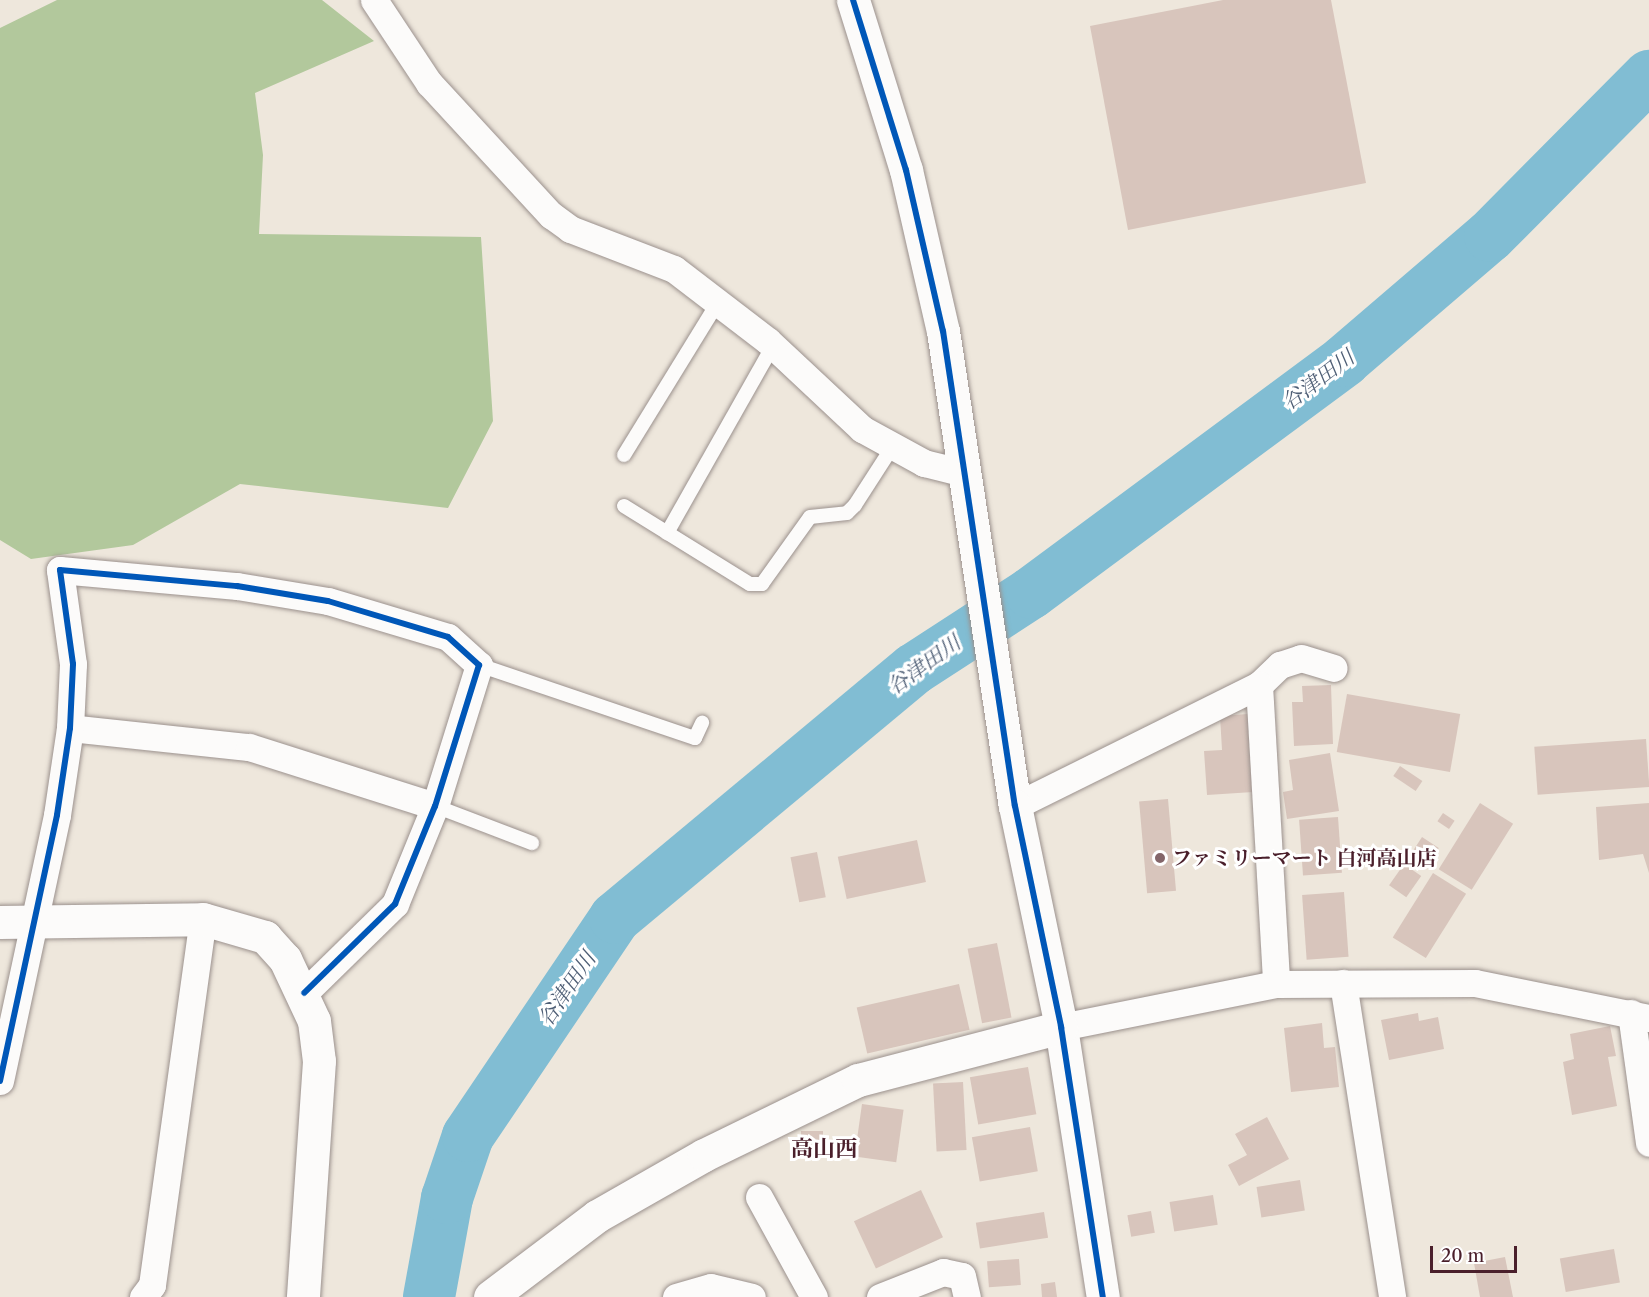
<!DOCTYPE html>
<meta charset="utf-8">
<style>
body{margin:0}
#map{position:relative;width:1649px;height:1297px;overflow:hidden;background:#eee7dc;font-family:"Libre Caslon Text","Noto Serif JP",serif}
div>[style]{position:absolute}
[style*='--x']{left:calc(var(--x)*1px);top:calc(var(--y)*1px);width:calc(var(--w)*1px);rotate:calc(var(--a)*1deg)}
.forest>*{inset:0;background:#b2c89c}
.river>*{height:52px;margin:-26px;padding:0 26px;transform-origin:26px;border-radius:26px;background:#81bdd3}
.building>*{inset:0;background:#d8c5bc;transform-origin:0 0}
.roads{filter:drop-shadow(0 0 2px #9b918d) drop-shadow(0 0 2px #9b918d)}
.lane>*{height:14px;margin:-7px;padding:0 7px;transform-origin:7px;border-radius:7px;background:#fcfbfa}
.street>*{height:27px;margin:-13.5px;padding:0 13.5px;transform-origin:13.5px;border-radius:13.5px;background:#fcfbfa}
.secondary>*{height:33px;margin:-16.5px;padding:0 16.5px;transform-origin:16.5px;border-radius:16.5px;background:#fcfbfa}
.cycleway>*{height:6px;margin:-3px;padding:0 3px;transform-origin:3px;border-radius:3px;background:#0057b8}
.dots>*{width:16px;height:16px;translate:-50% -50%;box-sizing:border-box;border:3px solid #fff;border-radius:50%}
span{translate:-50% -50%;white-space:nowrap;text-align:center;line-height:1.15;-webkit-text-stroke:6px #fff;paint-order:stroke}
.poi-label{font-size:20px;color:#4a1f2b;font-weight:700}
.left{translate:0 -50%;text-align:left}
.water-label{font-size:21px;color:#4e5e75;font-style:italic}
.quarter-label{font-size:22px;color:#4a1f2b;font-weight:700}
.scale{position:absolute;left:1430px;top:1246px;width:87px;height:27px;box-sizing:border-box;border:3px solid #4a1f2b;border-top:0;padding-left:8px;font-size:18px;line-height:21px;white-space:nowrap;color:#4a1f2b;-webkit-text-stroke:4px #fff;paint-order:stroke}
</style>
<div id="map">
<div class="forest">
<div style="clip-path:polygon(57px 0,322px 0,374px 41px,255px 93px,263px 155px,259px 234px,481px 237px,493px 421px,448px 508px,240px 484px,133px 545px,31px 559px,0 540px,0 28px)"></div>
</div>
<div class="river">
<div style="--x:429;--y:1297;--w:101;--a:-79.7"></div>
<div style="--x:447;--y:1198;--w:65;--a:-71.3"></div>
<div style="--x:468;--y:1136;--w:263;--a:-56"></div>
<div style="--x:615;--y:918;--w:389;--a:-39.8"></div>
<div style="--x:914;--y:669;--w:140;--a:-33"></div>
<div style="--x:1031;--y:593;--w:390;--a:-36.5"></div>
<div style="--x:1344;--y:361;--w:192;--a:-40.6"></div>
<div style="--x:1490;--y:236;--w:226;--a:-45.2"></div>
</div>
<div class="building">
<div style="clip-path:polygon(1223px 0,1331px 0,1366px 183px,1128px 230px,1090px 26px)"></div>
<div style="clip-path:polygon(1331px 685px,1333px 744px,1294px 746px,1292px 702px,1303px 702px,1302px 686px)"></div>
<div style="left:1347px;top:694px;width:115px;height:59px;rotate:10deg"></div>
<div style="clip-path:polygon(1248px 714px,1253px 792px,1207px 795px,1204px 751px,1222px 750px,1220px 716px)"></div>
<div style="left:1646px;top:739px;width:48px;height:112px;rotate:86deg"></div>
<div style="clip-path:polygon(1330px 753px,1339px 811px,1287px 819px,1283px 792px,1293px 790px,1289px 760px)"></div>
<div style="left:1400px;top:766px;width:27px;height:12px;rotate:34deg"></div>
<div style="left:1168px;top:799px;width:92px;height:29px;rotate:85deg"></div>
<div style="left:1480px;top:803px;width:39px;height:78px;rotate:32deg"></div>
<div style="clip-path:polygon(1649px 803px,1649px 873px,1643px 854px,1599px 860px,1596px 807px)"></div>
<div style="left:1443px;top:813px;width:14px;height:10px;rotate:34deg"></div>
<div style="left:1338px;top:817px;width:56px;height:39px;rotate:86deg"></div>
<div style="left:1422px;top:837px;width:20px;height:25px;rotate:33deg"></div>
<div style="left:917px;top:840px;width:43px;height:81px;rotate:78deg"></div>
<div style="left:817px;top:852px;width:46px;height:27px;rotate:79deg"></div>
<div style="left:1404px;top:864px;width:21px;height:26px;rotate:35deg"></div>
<div style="left:1433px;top:873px;width:39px;height:76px;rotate:32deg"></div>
<div style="left:1344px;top:892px;width:65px;height:42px;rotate:86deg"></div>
<div style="left:997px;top:943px;width:76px;height:30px;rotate:79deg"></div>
<div style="left:959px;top:984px;width:47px;height:105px;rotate:77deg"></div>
<div style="clip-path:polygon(1418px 1013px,1419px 1021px,1438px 1017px,1444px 1049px,1389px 1060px,1381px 1020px)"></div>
<div style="clip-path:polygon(1322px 1023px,1324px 1048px,1335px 1047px,1339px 1087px,1291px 1092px,1284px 1028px)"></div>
<div style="clip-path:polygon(1610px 1026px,1616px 1056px,1608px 1057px,1617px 1106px,1572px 1115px,1563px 1062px,1574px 1059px,1570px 1034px)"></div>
<div style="left:1028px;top:1067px;width:48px;height:59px;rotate:80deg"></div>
<div style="left:963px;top:1082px;width:68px;height:30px;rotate:87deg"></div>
<div style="left:862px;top:1104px;width:42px;height:53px;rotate:8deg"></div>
<div style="clip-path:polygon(1267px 1117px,1289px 1159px,1239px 1186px,1228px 1165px,1247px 1155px,1235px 1134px)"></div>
<div style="left:1030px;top:1127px;width:45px;height:59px;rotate:80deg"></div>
<div style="left:801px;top:1131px;width:22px;height:17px"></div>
<div style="left:1300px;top:1180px;width:31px;height:44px;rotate:81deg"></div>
<div style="left:921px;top:1190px;width:52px;height:74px;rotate:65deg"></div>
<div style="left:1213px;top:1195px;width:30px;height:44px;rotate:81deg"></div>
<div style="left:1151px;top:1211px;width:22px;height:24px;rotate:80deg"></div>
<div style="left:1044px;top:1212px;width:26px;height:69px;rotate:81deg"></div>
<div style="left:1614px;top:1249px;width:34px;height:55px;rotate:80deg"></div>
<div style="clip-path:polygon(1505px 1257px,1513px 1297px,1480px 1297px,1474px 1263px)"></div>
<div style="left:1019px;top:1259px;width:26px;height:32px;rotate:86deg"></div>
<div style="clip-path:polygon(1055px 1282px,1057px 1297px,1042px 1297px,1041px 1284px)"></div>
</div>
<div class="roads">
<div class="lane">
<div style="--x:624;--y:455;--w:180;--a:-58.4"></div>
<div style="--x:624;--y:506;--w:148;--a:31.8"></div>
<div style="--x:750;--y:584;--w:12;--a:0"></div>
<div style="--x:762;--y:584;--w:82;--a:-54.4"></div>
<div style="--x:810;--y:517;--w:37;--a:-6"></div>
<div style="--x:847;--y:513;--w:11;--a:-45"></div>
<div style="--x:855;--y:505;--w:70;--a:-57.2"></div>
<div style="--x:667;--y:533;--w:215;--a:-60.5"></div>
<div style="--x:479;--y:665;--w:228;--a:18.7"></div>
<div style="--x:695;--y:738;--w:17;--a:-65"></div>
<div style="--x:435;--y:806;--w:104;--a:20.9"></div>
</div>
<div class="street">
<div style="--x:374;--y:0;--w:100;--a:56.5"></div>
<div style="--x:429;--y:83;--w:180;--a:47.3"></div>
<div style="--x:551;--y:215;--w:24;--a:36"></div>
<div style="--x:570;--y:229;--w:111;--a:21"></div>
<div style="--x:674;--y:269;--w:118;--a:37.5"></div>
<div style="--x:768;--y:341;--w:129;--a:43.1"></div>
<div style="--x:862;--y:429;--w:71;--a:28.7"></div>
<div style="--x:924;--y:463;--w:41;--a:14"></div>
<div style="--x:1259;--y:685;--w:29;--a:-44"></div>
<div style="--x:1280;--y:665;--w:22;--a:-18"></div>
<div style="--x:1301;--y:658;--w:34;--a:17"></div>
<div style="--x:70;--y:728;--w:180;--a:6.1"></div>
<div style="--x:249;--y:747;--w:195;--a:17.6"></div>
<div style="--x:1015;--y:806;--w:272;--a:-26.4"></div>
<div style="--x:1259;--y:685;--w:299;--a:86.7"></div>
<div style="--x:1343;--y:983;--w:318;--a:81.1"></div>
<div style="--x:1631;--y:1013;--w:131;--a:82.1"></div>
<div style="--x:1061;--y:1027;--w:219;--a:-11.3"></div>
<div style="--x:1276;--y:984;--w:199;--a:-0.3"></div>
<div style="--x:1475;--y:983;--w:177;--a:11.4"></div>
<div style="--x:0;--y:1081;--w:272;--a:-77.9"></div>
<div style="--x:57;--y:815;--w:88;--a:-81.5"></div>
<div style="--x:70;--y:728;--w:64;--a:-87.3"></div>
<div style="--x:73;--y:664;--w:95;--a:-97.9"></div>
<div style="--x:60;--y:570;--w:178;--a:5.2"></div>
<div style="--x:237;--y:586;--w:92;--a:9.4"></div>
<div style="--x:328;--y:601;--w:125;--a:16.7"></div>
<div style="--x:448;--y:637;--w:42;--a:42.1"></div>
<div style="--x:479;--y:665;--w:148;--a:107.3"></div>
<div style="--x:435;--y:806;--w:106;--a:112.2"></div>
<div style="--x:395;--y:904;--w:127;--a:135.6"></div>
<div style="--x:759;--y:1197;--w:114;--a:61.2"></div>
<div style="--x:143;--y:1297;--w:15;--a:-53"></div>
<div style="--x:152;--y:1285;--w:370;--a:-82.1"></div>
<div style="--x:676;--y:1297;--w:36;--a:-16"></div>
<div style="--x:711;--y:1287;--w:42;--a:13.7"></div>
<div style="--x:880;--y:1297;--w:68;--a:-21.6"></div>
<div style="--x:943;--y:1272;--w:19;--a:12"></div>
<div style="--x:962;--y:1276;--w:22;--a:77"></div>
</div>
<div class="secondary">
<div style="--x:853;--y:0;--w:178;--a:72.7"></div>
<div style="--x:906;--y:170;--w:165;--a:77.1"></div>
<div style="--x:943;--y:331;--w:480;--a:81.4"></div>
<div style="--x:1015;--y:806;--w:226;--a:78.2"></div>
<div style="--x:1061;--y:1027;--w:273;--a:81.2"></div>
<div style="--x:0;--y:922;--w:203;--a:-0.8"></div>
<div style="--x:203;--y:919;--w:65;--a:16.2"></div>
<div style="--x:265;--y:937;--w:30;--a:48"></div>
<div style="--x:285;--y:959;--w:68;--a:64.9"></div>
<div style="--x:314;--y:1021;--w:40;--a:82.9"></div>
<div style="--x:319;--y:1061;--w:237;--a:93.9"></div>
<div style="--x:490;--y:1297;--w:134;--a:-37.1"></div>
<div style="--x:597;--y:1216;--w:123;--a:-29.7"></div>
<div style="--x:704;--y:1155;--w:171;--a:-26"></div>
<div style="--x:858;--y:1080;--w:210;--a:-14.6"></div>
</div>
</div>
<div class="cycleway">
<div style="--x:853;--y:0;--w:178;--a:72.7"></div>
<div style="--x:906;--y:170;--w:165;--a:77.1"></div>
<div style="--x:943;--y:331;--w:480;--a:81.4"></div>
<div style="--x:1015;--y:806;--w:226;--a:78.2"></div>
<div style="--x:1061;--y:1027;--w:273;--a:81.2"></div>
<div style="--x:0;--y:1081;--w:272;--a:-77.9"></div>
<div style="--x:57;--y:815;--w:88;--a:-81.5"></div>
<div style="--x:70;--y:728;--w:64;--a:-87.3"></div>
<div style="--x:73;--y:664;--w:95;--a:-97.9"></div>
<div style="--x:60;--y:570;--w:178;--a:5.2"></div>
<div style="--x:237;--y:586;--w:92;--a:9.4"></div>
<div style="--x:328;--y:601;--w:125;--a:16.7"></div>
<div style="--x:448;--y:637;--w:42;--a:42.1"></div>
<div style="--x:479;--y:665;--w:148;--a:107.3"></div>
<div style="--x:435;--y:806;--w:106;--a:112.2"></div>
<div style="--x:395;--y:904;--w:127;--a:135.6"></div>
</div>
<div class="dots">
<div style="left:1160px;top:858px;background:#836569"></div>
</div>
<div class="poi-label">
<span class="left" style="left:1172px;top:858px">ファミリーマート 白河高山店</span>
</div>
<div class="water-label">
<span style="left:1318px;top:380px;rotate:-37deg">谷津田川</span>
<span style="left:924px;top:665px;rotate:-36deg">谷津田川</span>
<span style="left:567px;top:989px;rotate:-56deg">谷津田川</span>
</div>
<div class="quarter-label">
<span style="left:824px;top:1149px">高山西</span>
</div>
<div class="scale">20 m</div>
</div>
